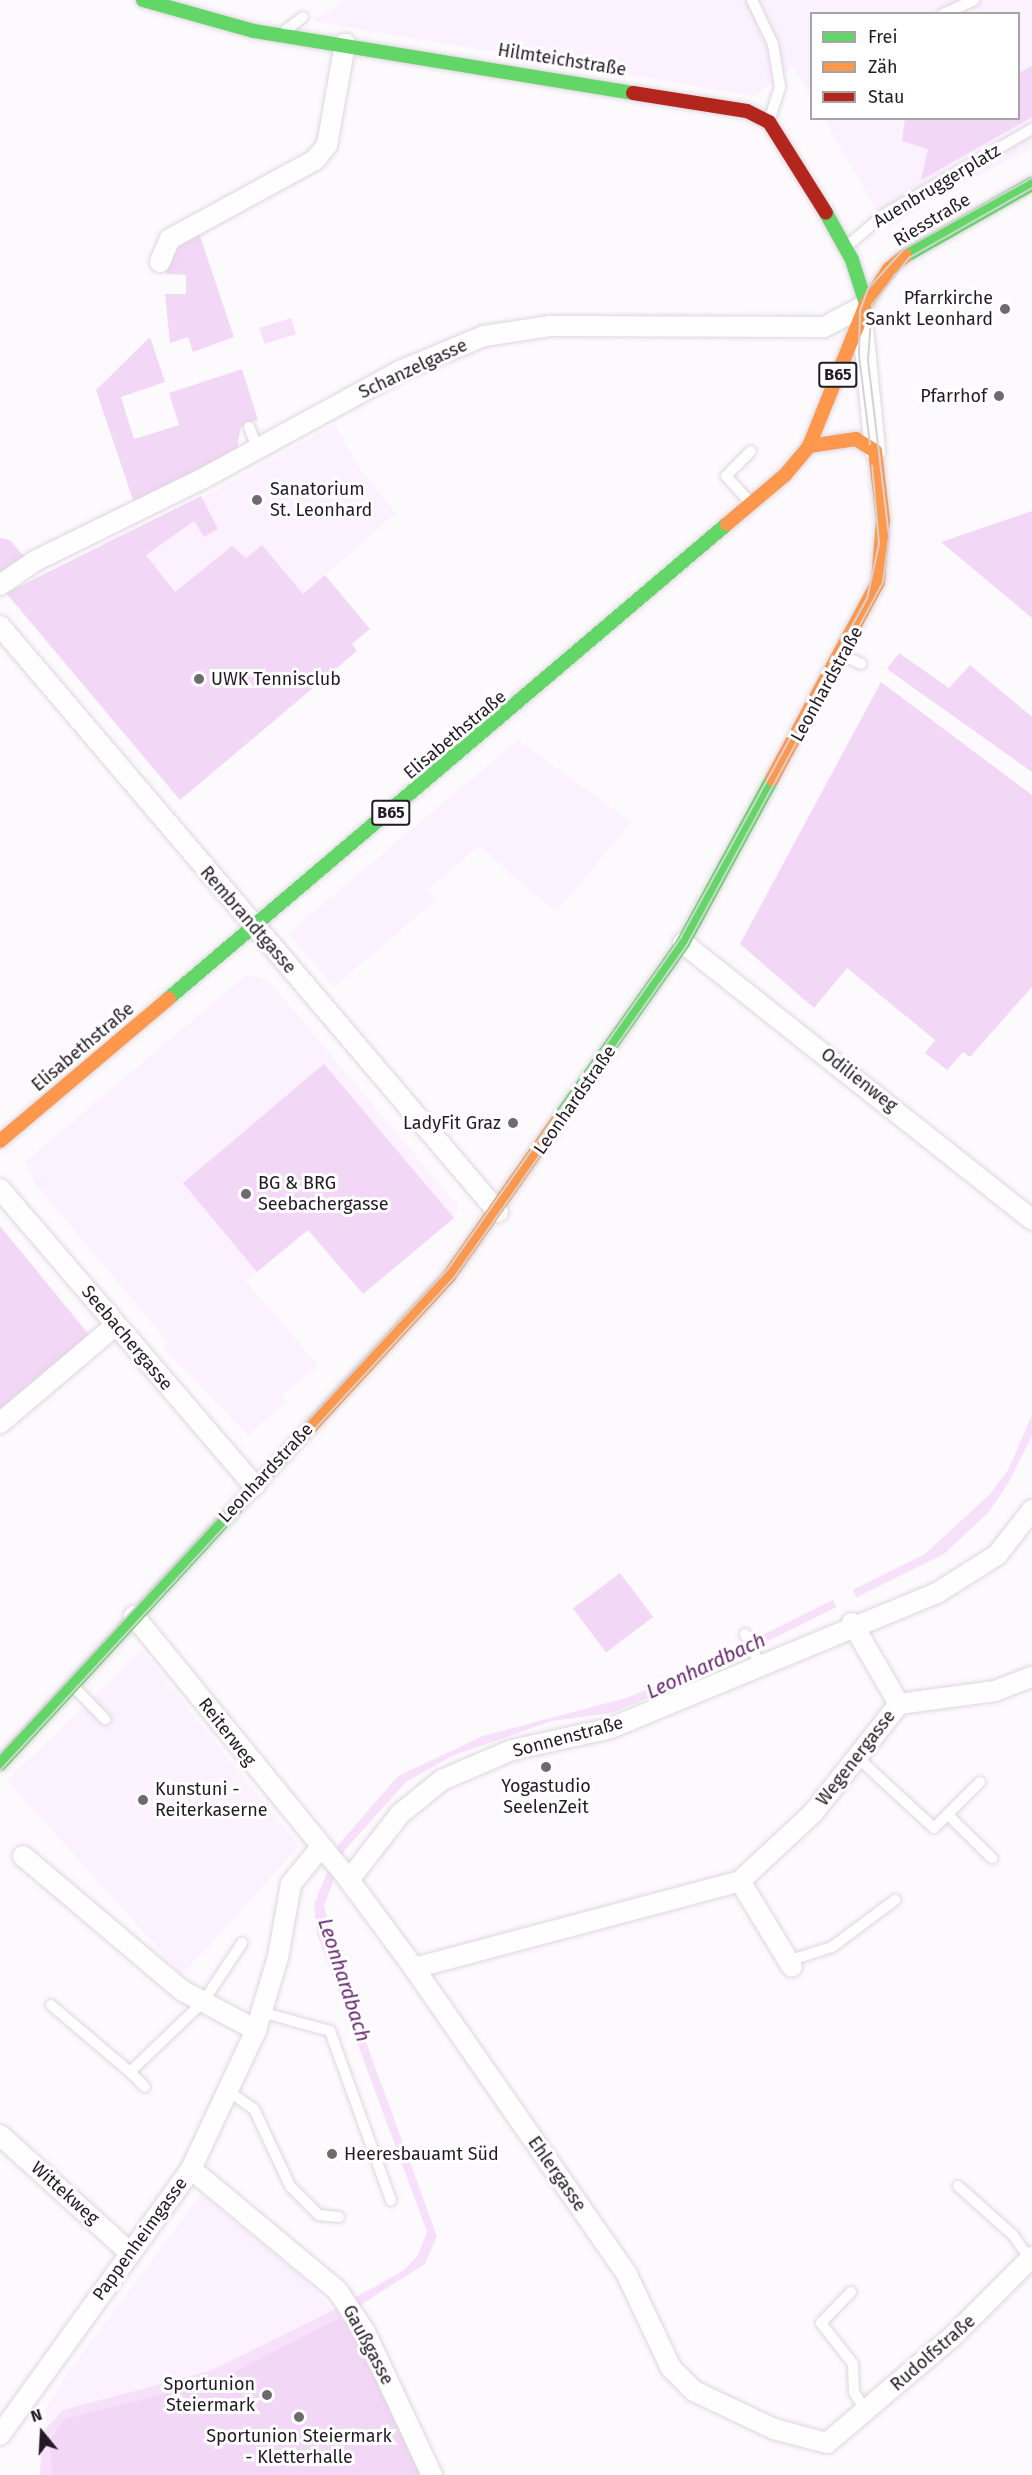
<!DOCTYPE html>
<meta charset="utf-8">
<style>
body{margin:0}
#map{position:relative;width:1032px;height:2475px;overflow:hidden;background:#fdfafe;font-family:"Fira Sans",sans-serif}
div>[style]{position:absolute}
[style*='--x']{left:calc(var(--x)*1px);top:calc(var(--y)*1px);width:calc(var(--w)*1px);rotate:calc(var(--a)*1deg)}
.built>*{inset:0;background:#fcf1fe}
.green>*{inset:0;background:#f3d7f6;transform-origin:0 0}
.water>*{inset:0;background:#f7e0fa;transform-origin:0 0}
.pier>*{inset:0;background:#fdfafe;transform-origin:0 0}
.roads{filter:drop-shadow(0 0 2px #ddd7de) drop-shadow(0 0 2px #ddd7de)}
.lane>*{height:10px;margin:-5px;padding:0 5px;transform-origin:5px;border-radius:5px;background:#fffeff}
.street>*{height:20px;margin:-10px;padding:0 10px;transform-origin:10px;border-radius:10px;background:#fffeff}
.fast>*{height:14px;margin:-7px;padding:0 7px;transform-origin:7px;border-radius:7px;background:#63d668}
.slow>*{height:14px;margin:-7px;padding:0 7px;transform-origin:7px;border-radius:7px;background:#ff974d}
.jam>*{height:14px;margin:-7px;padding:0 7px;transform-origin:7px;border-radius:7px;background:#b3261e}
.tram>*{height:1.5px;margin:-0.75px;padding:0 0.75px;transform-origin:0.75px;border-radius:0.75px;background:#d4d3d4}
.dots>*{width:16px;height:16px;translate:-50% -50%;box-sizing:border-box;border:3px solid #fff;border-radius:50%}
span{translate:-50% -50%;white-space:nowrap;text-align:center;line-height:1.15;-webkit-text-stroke:6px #fff;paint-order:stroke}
.shield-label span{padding:2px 4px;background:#fff;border:2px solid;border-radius:4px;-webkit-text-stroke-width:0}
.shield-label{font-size:16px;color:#231b24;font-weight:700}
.street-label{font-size:18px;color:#231b24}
.poi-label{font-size:18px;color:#231b24}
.right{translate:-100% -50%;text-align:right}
.left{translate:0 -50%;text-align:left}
.water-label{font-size:20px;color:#682b71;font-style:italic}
.legend{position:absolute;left:810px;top:12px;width:210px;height:108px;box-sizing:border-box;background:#fff;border:2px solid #a7a4a7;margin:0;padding:8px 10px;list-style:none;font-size:18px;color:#231b24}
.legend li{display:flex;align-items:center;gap:12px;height:30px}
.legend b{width:30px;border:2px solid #a7a4a7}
.north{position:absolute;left:12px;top:2403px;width:60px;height:60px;-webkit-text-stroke:4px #fff;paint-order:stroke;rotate:342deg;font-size:16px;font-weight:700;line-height:24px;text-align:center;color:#231b24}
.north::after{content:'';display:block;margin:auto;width:21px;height:27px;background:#231b24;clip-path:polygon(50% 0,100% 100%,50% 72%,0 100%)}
</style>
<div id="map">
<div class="built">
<div style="clip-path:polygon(344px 0,1032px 0,1032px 148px,930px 201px,888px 230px,824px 119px,1018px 118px,1018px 14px,812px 14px,811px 99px,793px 66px,755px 96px,312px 21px)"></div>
<div style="clip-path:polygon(335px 424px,356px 463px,396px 513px,303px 594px,183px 637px,101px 544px,209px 494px)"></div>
<div style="clip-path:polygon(518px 740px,631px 822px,556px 912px,479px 846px,427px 890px,436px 900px,334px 987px,288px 933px)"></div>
<div style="clip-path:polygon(246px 975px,268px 980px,458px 1206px,454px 1218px,363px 1294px,308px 1230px,246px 1281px,318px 1365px,281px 1396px,286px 1402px,248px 1436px,163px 1347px,168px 1342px,34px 1182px,25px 1162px)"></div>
<div style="clip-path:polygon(142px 1651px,299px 1846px,182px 1975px,7px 1780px)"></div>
<div style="clip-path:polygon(201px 2195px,299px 2273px,335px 2313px,209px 2376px,47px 2433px,46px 2408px,70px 2370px)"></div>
</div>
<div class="green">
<div style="clip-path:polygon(1032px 66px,1032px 117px,921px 180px,928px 149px,902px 141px,905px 119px,1018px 118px,1019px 73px)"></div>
<div style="clip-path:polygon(199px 233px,234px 337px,193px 352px,188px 337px,170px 343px,165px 294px,186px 294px,186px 275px,166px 274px,167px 257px,175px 244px)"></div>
<div style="clip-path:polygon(150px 337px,165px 382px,121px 397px,134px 439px,179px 425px,169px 393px,242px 369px,258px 420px,241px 427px,236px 453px,134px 503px,96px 390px)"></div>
<div style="clip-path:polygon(201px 496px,218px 529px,204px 537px,194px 521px,146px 555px,175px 592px,232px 546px,246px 558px,262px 545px,303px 594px,325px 575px,370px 629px,352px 644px,357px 651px,180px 800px,6px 593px)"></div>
<div style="clip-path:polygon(1032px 511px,1032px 618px,941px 542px)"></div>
<div style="clip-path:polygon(0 538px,10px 540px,28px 561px,0 581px)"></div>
<div style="clip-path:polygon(899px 653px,949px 688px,970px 665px,1032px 717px,1032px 772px,887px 669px)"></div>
<div style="clip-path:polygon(881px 682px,1032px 795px,1032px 987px,970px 1057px,963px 1052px,947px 1070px,925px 1053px,935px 1040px,847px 968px,814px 1008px,740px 944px)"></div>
<div style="clip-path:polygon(324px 1064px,454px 1218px,363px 1294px,308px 1230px,257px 1272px,183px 1183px)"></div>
<div style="clip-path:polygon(0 1226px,91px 1337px,0 1412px)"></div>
<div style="left:620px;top:1573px;width:55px;height:59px;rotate:53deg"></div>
<div style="clip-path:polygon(335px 2313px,352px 2329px,420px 2475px,47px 2475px,47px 2433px,64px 2415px,209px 2376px)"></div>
</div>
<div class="water">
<div style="left:291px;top:318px;width:17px;height:33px;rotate:73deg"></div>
<div style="clip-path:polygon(1032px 1415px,1032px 1436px,1007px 1485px,989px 1512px,944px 1554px,673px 1688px,611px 1713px,552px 1721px,452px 1756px,406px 1782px,344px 1851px,324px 1906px,347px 1990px,437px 2236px,425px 2264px,340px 2318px,216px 2381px,65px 2419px,49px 2441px,53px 2475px,40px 2475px,42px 2433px,63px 2410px,210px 2371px,326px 2314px,404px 2270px,418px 2255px,427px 2232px,317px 1934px,314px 1904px,339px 1844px,398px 1776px,483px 1736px,626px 1698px,678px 1677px,925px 1554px,990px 1494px,1008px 1470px)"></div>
</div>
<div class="pier">
<div style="left:851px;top:1587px;width:17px;height:22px;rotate:62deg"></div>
</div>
<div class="roads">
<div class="lane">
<div style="--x:752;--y:0;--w:49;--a:64.5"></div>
<div style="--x:773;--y:44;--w:44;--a:80.8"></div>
<div style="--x:780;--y:87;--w:36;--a:108"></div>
<div style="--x:943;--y:14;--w:34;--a:-24"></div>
<div style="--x:286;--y:30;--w:21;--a:-37"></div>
<div style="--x:846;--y:247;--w:49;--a:-40.9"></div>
<div style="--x:883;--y:215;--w:172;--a:-30"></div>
<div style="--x:249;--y:427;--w:24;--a:68"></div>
<div style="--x:750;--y:502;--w:35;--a:-133"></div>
<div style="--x:726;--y:476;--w:35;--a:-45"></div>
<div style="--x:842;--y:655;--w:21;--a:25"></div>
<div style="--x:745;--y:1634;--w:32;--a:64"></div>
<div style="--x:74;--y:1687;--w:45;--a:45.9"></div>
<div style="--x:857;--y:1757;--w:105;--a:42.7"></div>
<div style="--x:934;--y:1828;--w:65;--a:-45"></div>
<div style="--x:948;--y:1815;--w:62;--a:44.3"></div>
<div style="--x:788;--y:1961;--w:46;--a:-17.7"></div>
<div style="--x:832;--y:1947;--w:79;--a:-36.7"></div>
<div style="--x:51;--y:2005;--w:104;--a:40.3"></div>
<div style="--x:130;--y:2072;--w:101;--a:-43.8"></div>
<div style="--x:203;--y:2002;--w:71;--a:-56.5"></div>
<div style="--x:261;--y:2012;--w:72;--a:15.4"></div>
<div style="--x:330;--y:2031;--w:180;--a:70.2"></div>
<div style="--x:130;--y:2072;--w:21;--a:45"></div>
<div style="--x:231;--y:2093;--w:28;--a:35"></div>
<div style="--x:254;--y:2109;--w:85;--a:64.9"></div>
<div style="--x:290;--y:2186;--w:41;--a:45"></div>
<div style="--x:319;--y:2215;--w:20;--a:6"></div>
<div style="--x:958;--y:2186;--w:74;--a:41.7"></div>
<div style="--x:1013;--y:2235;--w:29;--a:55"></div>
<div style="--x:851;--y:2292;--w:43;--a:134.1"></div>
<div style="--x:821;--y:2323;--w:52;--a:52"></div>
<div style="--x:853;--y:2364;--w:28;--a:88"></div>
<div style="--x:854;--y:2392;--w:22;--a:58"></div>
</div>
<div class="street">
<div style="--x:160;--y:262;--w:25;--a:-67"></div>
<div style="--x:170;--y:239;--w:165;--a:-28.6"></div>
<div style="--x:315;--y:160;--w:19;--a:-51"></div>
<div style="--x:327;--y:145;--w:103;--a:-79.9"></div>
<div style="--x:863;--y:328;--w:124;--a:84.4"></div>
<div style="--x:0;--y:585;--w:42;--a:-34.4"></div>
<div style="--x:35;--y:561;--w:186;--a:-26.2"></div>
<div style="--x:202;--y:479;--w:226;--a:-28.6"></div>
<div style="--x:400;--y:371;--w:91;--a:-22.6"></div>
<div style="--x:484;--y:336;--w:66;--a:-8.7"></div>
<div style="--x:549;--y:326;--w:275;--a:0.2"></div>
<div style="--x:824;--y:327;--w:45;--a:-27.7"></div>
<div style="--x:0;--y:626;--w:769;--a:49.64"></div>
<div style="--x:683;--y:943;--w:446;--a:38.4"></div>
<div style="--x:0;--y:1189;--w:391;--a:49.4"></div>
<div style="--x:0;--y:1423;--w:152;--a:-40.2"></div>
<div style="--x:134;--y:1616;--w:340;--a:50.8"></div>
<div style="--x:349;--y:1880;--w:109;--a:53.5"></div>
<div style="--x:414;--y:1968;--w:374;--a:55.2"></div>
<div style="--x:627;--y:2275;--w:103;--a:64.7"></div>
<div style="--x:671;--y:2368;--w:33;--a:45"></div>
<div style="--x:694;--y:2391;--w:89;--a:25.4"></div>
<div style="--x:774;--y:2429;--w:55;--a:14.8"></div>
<div style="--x:827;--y:2443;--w:162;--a:-40.3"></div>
<div style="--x:951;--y:2338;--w:115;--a:-45"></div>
<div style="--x:852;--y:1623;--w:94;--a:59.9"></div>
<div style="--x:23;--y:1856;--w:209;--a:40.2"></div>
<div style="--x:183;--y:1991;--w:83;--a:28.1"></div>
<div style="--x:349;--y:1880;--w:83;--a:-52.3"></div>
<div style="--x:400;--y:1814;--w:54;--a:-39"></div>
<div style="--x:442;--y:1780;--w:76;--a:-23.2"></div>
<div style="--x:512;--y:1750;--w:101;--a:-12.5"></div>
<div style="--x:611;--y:1728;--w:353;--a:-22.5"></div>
<div style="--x:937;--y:1593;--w:71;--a:-32.3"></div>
<div style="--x:997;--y:1555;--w:57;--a:-52.1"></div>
<div style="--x:740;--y:1881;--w:100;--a:58.8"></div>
<div style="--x:414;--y:1968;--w:337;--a:-14.9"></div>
<div style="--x:740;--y:1881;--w:100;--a:-43"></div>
<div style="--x:813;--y:1813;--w:139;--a:-51.7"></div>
<div style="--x:899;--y:1704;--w:97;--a:-7.7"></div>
<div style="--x:995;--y:1691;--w:40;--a:-21"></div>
<div style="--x:0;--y:2135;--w:174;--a:42.2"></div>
<div style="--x:191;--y:2169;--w:190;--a:39.7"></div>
<div style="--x:337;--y:2290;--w:50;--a:56.3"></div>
<div style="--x:365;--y:2332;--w:158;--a:64.9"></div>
<div style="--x:0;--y:2435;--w:327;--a:-54.3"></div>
<div style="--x:191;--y:2169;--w:153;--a:-64.9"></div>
<div style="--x:256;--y:2030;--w:76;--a:-73.2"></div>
<div style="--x:278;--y:1957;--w:74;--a:-79.9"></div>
<div style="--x:291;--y:1884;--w:46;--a:-51.1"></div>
</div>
<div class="fast">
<div style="--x:143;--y:0;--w:115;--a:15.6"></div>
<div style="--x:254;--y:31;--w:384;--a:9.3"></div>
<div style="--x:826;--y:213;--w:54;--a:61"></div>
<div style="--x:852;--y:260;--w:46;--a:72.3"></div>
<div style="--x:905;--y:256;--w:146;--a:-29.6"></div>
<div style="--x:169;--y:998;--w:732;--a:-40.35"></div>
<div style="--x:561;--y:1116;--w:212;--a:-54.8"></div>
<div style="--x:683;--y:943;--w:187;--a:-61.5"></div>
<div style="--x:0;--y:1764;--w:444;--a:-47.4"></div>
</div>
<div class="slow">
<div style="--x:727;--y:524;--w:76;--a:-40.2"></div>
<div style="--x:785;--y:475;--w:38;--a:-50"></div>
<div style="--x:809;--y:446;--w:153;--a:-68.1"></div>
<div style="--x:866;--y:304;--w:42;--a:-56.7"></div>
<div style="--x:889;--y:269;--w:21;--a:-39"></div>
<div style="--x:772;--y:779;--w:224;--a:-61.7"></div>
<div style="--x:878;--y:582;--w:62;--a:-85.4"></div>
<div style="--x:883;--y:520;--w:69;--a:-96.6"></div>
<div style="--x:875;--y:451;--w:22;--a:-148"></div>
<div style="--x:856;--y:439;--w:48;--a:171.5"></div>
<div style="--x:0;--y:1141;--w:221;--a:-40.2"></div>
<div style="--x:301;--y:1437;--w:219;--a:-47.4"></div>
<div style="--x:449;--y:1276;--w:195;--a:-55"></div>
</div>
<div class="jam">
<div style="--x:633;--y:93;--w:115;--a:9"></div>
<div style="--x:747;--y:111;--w:25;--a:27"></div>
<div style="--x:769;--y:122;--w:107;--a:57.9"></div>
</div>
</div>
<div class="tram">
<div style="--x:870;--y:445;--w:91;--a:-97"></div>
<div style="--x:859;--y:355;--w:44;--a:-88.7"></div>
<div style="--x:860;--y:311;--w:23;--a:-70"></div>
<div style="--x:868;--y:289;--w:54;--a:-48"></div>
<div style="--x:904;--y:249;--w:146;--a:-29"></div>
<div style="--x:0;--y:1754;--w:660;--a:-47.27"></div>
<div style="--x:448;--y:1269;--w:406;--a:-54.9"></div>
<div style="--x:681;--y:937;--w:386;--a:-61.2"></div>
<div style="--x:867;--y:599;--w:56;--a:-77.7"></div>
<div style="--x:879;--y:544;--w:78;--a:-95.1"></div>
<div style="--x:0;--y:1771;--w:670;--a:-47.36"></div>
<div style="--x:454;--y:1278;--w:406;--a:-55"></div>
<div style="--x:687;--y:945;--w:413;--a:-61.6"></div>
<div style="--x:883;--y:582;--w:45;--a:-82.4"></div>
<div style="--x:889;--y:537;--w:178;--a:-96.8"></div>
<div style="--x:868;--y:360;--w:55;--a:-85.8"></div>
<div style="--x:872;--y:305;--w:60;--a:-51.8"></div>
<div style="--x:909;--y:258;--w:142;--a:-29.6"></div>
</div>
<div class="dots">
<div style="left:1005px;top:309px;background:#6f6970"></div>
<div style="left:999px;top:396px;background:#6f6970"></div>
<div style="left:257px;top:500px;background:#6f6970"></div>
<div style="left:199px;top:679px;background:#6f6970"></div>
<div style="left:513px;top:1123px;background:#6f6970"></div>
<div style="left:246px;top:1194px;background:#6f6970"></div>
<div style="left:546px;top:1767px;background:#6f6970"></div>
<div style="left:143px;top:1800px;background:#6f6970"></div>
<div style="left:332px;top:2154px;background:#6f6970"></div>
<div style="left:267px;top:2395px;background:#6f6970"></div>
<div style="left:299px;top:2417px;background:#6f6970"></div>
</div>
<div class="shield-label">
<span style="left:838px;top:375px">B65</span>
<span style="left:391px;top:813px">B65</span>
</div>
<div class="street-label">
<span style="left:562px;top:60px;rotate:9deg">Hilmteichstraße</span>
<span style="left:937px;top:186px;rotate:-31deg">Auenbruggerplatz</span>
<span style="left:932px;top:220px;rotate:-31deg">Riesstraße</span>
<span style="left:413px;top:369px;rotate:-25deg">Schanzelgasse</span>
<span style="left:827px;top:684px;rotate:-61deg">Leonhardstraße</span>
<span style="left:455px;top:735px;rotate:-40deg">Elisabethstraße</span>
<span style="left:248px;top:920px;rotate:49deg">Rembrandtgasse</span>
<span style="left:83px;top:1047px;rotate:-40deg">Elisabethstraße</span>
<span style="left:859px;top:1080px;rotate:38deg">Odilienweg</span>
<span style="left:575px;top:1100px;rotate:-55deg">Leonhardstraße</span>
<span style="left:127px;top:1338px;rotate:50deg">Seebachergasse</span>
<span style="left:266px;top:1473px;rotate:-47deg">Leonhardstraße</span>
<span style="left:227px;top:1732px;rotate:52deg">Reiterweg</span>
<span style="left:568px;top:1737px;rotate:-15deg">Sonnenstraße</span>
<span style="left:856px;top:1758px;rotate:-52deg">Wegenergasse</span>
<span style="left:557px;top:2174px;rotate:55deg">Ehlergasse</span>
<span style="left:65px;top:2193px;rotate:42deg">Wittekweg</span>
<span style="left:140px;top:2239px;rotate:-54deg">Pappenheimgasse</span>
<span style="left:368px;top:2345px;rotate:62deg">Gaußgasse</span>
<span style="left:933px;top:2353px;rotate:-41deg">Rudolfstraße</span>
</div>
<div class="poi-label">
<span class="right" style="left:993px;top:309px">Pfarrkirche<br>Sankt Leonhard</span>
<span class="right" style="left:987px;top:396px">Pfarrhof</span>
<span class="left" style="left:270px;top:500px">Sanatorium<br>St. Leonhard</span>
<span class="left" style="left:211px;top:679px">UWK Tennisclub</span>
<span class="right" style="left:501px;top:1123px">LadyFit Graz</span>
<span class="left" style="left:258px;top:1194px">BG &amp; BRG<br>Seebachergasse</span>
<span style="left:546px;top:1797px">Yogastudio<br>SeelenZeit</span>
<span class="left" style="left:155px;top:1800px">Kunstuni -<br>Reiterkaserne</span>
<span class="left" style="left:344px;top:2154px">Heeresbauamt Süd</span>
<span class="right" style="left:255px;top:2395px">Sportunion<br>Steiermark</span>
<span style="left:299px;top:2447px">Sportunion Steiermark<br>- Kletterhalle</span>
</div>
<div class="water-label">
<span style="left:706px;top:1666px;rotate:-25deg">Leonhardbach</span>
<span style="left:344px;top:1980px;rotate:72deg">Leonhardbach</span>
</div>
<ul class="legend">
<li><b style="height:8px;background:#63d668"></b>Frei</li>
<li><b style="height:8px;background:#ff974d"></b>Zäh</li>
<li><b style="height:8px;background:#b3261e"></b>Stau</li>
</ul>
<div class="north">N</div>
</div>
